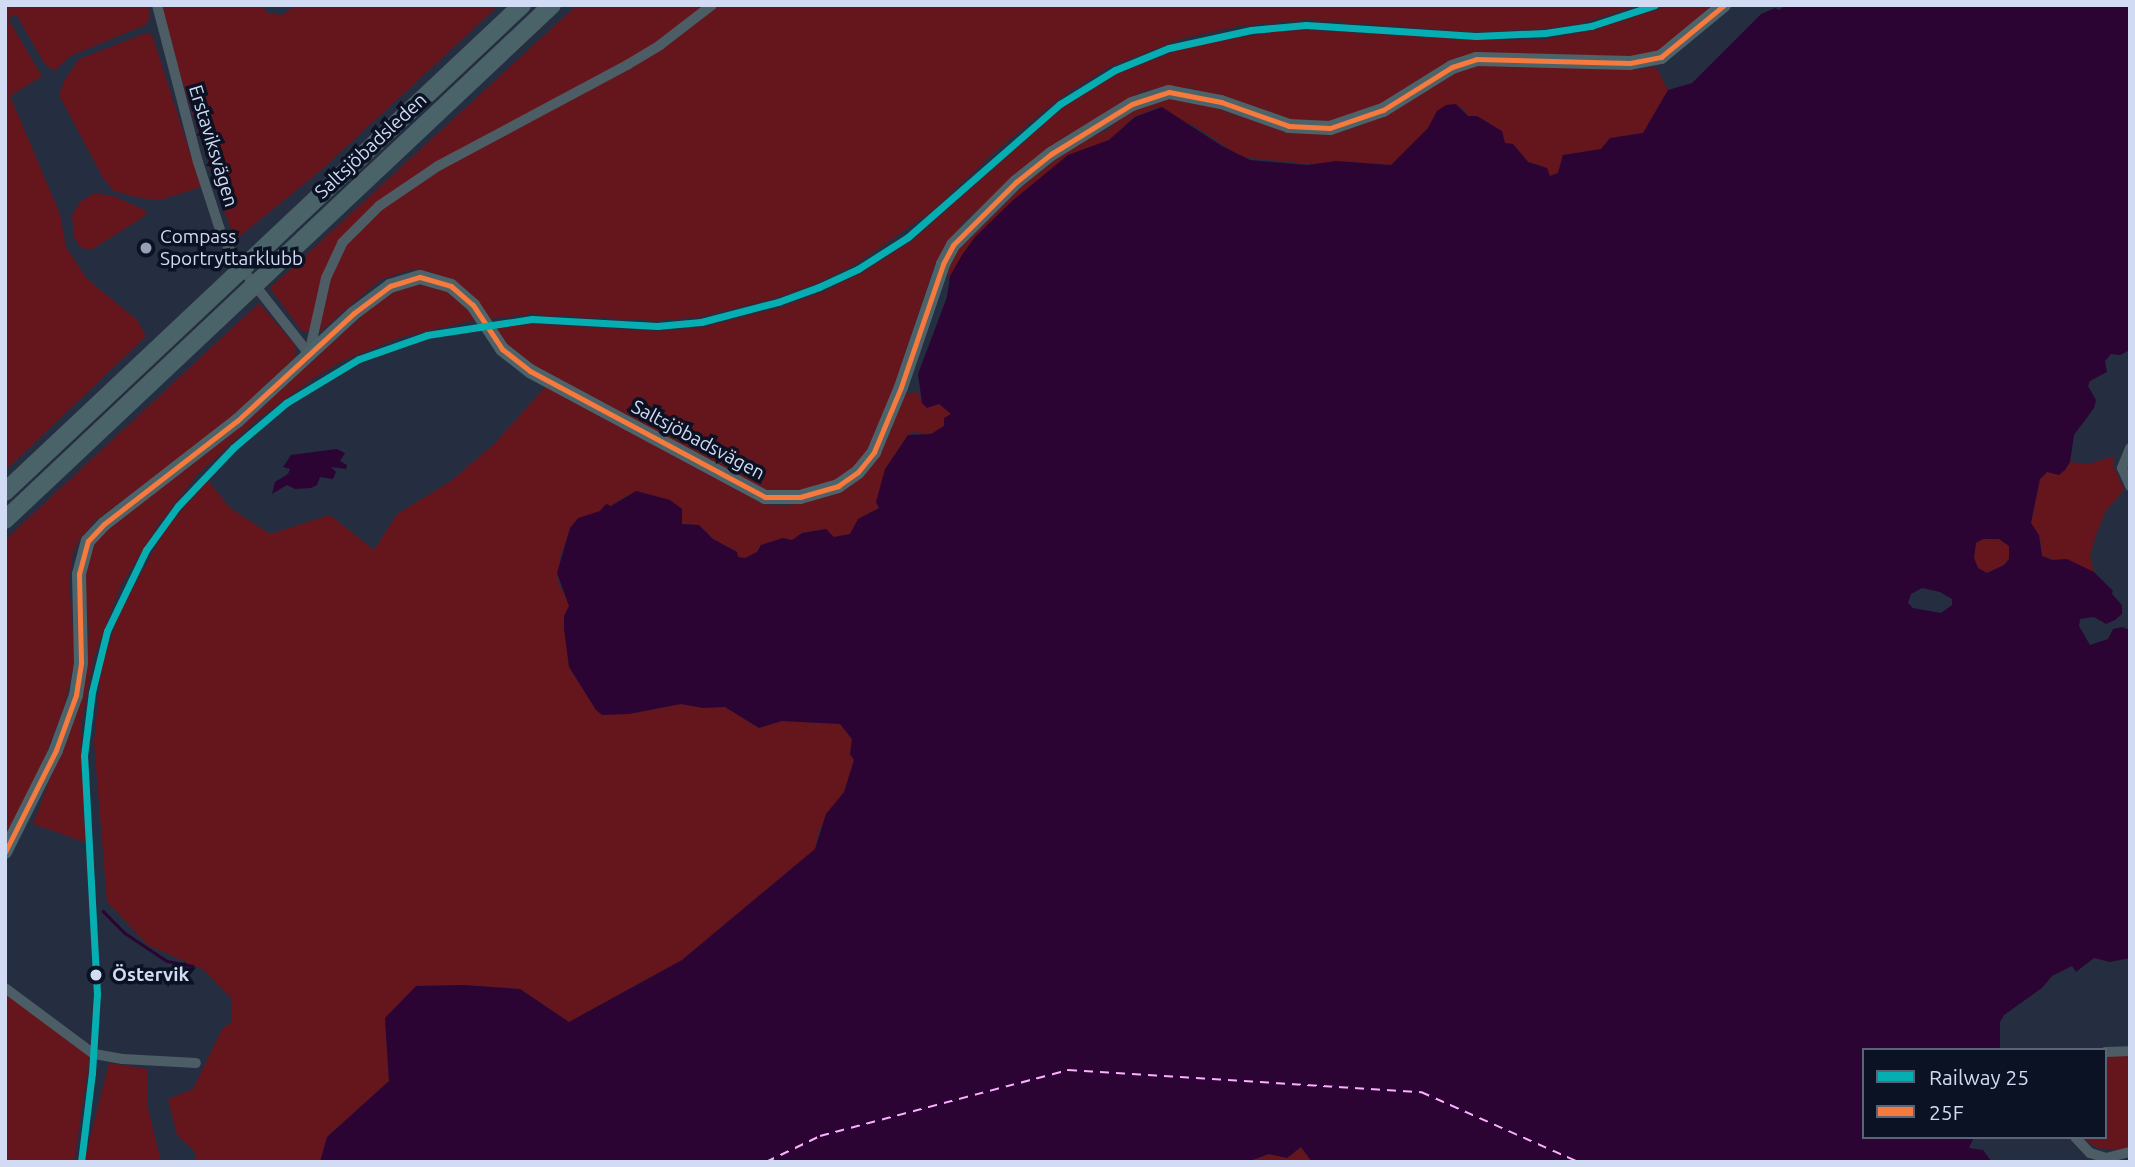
<!DOCTYPE html>
<meta charset="utf-8">
<style>
body{margin:0}
#map{position:relative;width:2135px;height:1167px;overflow:hidden;background:#252d41;font-family:Ubuntu,sans-serif}
div>[style]{position:absolute}
[style*='--x']{left:calc(var(--x)*1px);top:calc(var(--y)*1px);width:calc(var(--w)*1px);rotate:calc(var(--a)*1deg)}
.green>*{inset:0;background:#65161c}
.water>*{inset:0;background:#2c0433}
.stream>*{height:2.5px;margin:-1.25px;padding:0 1.25px;transform-origin:1.25px;border-radius:1.25px;background:#2c0433}
.ferry>*{height:2px;margin-top:-1px;transform-origin:0;background:repeating-linear-gradient(90deg,#f9b0fe 0 9px,transparent 0 16px)}
.street>*{height:10px;margin:-5px;padding:0 5px;transform-origin:5px;border-radius:5px;background:#4c5d65}
.secondary>*{height:14px;margin:-7px;padding:0 7px;transform-origin:7px;border-radius:7px;background:#4d636a}
.highway>*{height:18px;margin:-9px;padding:0 9px;transform-origin:9px;border-radius:9px;background:#496368}
.bus-1>*{height:5px;margin:-2.5px;padding:0 2.5px;transform-origin:2.5px;border-radius:2.5px;background:#f6793e}
.rail-1>*{height:7px;margin:-3.5px;padding:0 3.5px;transform-origin:3.5px;border-radius:3.5px;background:#06aeb1}
.dots>*{width:19px;height:19px;translate:-50% -50%;box-sizing:border-box;border:4px solid #0b1223;border-radius:50%}
span{translate:-50% -50%;white-space:nowrap;text-align:center;line-height:1.15;-webkit-text-stroke:7px #0b1223;paint-order:stroke}
.street-label{font-size:19px;color:#d1dcf4}
.poi-label{font-size:19px;color:#d1dcf4}
.left{translate:0 -50%;text-align:left}
.stop-label{font-size:19px;color:#d1dcf4;font-weight:700}
.frame{position:absolute;inset:0;border:7px solid #d1dcf4;pointer-events:none}
.legend{position:absolute;left:1862px;top:1048px;width:245px;height:91px;box-sizing:border-box;background:#0b1223;border:2px solid #5a6377;margin:0;padding:9px 12px;list-style:none;font-size:21px;color:#d1dcf4}
.legend li{display:flex;align-items:center;gap:14px;height:35px}
.legend b{width:35px;border:2px solid #5a6377}
</style>
<div id="map">
<div class="green">
<div style="clip-path:polygon(5px 5px,148px 5px,150px 18px,145px 25px,70px 56px,54px 71px,44px 63px,16px 14px,8px 19px,42px 76px,10px 96px,60px 214px,66px 247px,87px 279px,137px 320px,146px 336px,5px 471px)"></div>
<div style="clip-path:polygon(162px 5px,261px 5px,268px 13px,282px 15px,296px 5px,499px 5px,320px 171px,235px 240px,218px 194px,167px 33px)"></div>
<div style="clip-path:polygon(577px 5px,1641px 5px,1579px 24px,1542px 29px,1474px 32px,1308px 20px,1239px 26px,1184px 38px,1109px 67px,1060px 98px,998px 149px,932px 211px,856px 264px,818px 283px,776px 298px,700px 317px,656px 321px,530px 314px,489px 319px,469px 292px,453px 280px,430px 272px,410px 270px,380px 280px,321px 331px,302px 331px,270px 288px)"></div>
<div style="clip-path:polygon(1671px 5px,1716px 5px,1661px 51px,1623px 57px,1496px 53px,1360px 115px,1338px 120px,1309px 123px,1288px 120px,1190px 88px,1163px 87px,1141px 92px,1053px 147px,1013px 177px,962px 224px,935px 264px,876px 440px,862px 460px,846px 474px,820px 487px,797px 492px,766px 493px,516px 356px,492px 328px,532px 324px,657px 331px,704px 327px,781px 307px,822px 292px,861px 273px,911px 241px,1062px 108px,1117px 74px,1188px 46px,1279px 31px,1308px 30px,1477px 40px,1545px 39px,1594px 30px)"></div>
<div style="clip-path:polygon(146px 33px,152px 35px,201px 187px,160px 200px,140px 198px,114px 191px,103px 178px,59px 95px,64px 81px,79px 59px)"></div>
<div style="clip-path:polygon(1476px 63px,1632px 70px,1656px 67px,1668px 90px,1643px 133px,1610px 138px,1601px 149px,1563px 155px,1558px 173px,1549px 176px,1547px 168px,1528px 162px,1513px 144px,1505px 143px,1468px 116px,1463px 108px,1437px 111px,1428px 128px,1391px 165px,1336px 161px,1321px 165px,1241px 157px,1193px 125px,1183px 123px,1162px 107px,1156px 108px,1134px 117px,1109px 140px,1068px 155px,975px 237px,950px 276px,944px 271px,954px 251px,996px 205px,1076px 144px,1107px 130px,1125px 113px,1169px 97px,1194px 101px,1290px 133px,1336px 133px,1360px 126px,1454px 70px)"></div>
<div style="clip-path:polygon(94px 193px,113px 196px,145px 210px,145px 216px,91px 250px,80px 247px,74px 237px,72px 215px,80px 202px)"></div>
<div style="clip-path:polygon(417px 285px,435px 286px,453px 294px,479px 319px,402px 337px,342px 361px,317px 376px,259px 418px,197px 475px,158px 525px,120px 587px,94px 657px,81px 726px,85px 842px,33px 824px,79px 701px,89px 632px,84px 592px,85px 560px,103px 530px,254px 413px,373px 306px,391px 292px)"></div>
<div style="clip-path:polygon(259px 303px,296px 346px,295px 357px,233px 417px,95px 521px,79px 540px,73px 553px,69px 581px,75px 660px,64px 707px,38px 775px,5px 836px,5px 540px)"></div>
<div style="clip-path:polygon(546px 386px,763px 504px,784px 506px,836px 494px,875px 459px,889px 436px,902px 394px,918px 392px,922px 403px,939px 403px,951px 414px,944px 426px,931px 434px,914px 432px,908px 435px,885px 469px,879px 508px,858px 519px,850px 534px,834px 537px,817px 530px,802px 533px,792px 540px,783px 538px,761px 545px,757px 552px,745px 558px,738px 557px,737px 552px,713px 539px,699px 525px,682px 524px,670px 500px,636px 491px,570px 528px,560px 558px,558px 582px,570px 606px,564px 616px,569px 667px,596px 710px,601px 714px,629px 714px,681px 704px,703px 708px,725px 707px,759px 728px,782px 721px,840px 724px,852px 739px,850px 754px,854px 760px,844px 792px,819px 830px,815px 849px,682px 960px,569px 1022px,520px 989px,463px 985px,417px 986px,385px 1019px,389px 1081px,327px 1137px,320px 1162px,195px 1162px,195px 1152px,177px 1135px,168px 1099px,193px 1089px,222px 1029px,232px 1022px,232px 999px,204px 970px,148px 945px,107px 902px,94px 742px,101px 667px,119px 614px,163px 533px,207px 479px,230px 508px,270px 534px,330px 515px,374px 550px,397px 514px,451px 481px,494px 444px)"></div>
<div style="clip-path:polygon(2114px 456px,2114px 467px,2124px 490px,2105px 512px,2096px 535px,2090px 556px,2094px 572px,2042px 556px,2041px 542px,2031px 523px,2040px 479px,2047px 472px,2065px 470px,2070px 462px,2089px 464px)"></div>
<div style="clip-path:polygon(1983px 538px,1999px 539px,2009px 546px,2009px 558px,2004px 565px,1987px 573px,1978px 568px,1974px 558px,1976px 543px)"></div>
<div style="clip-path:polygon(5px 994px,90px 1055px,74px 1162px,5px 1162px)"></div>
<div style="clip-path:polygon(2105px 1055px,2130px 1055px,2130px 1146px,2121px 1150px,2097px 1148px,2081px 1137px,2105px 1137px)"></div>
<div style="clip-path:polygon(109px 1063px,147px 1069px,148px 1108px,161px 1162px,84px 1162px)"></div>
<div style="clip-path:polygon(1301px 1147px,1312px 1162px,1247px 1162px,1269px 1154px,1287px 1158px)"></div>
</div>
<div class="water">
<div style="clip-path:polygon(evenodd,1786px 5px,2130px 5px,2130px 350px,2120px 355px,2111px 354px,2105px 361px,2107px 372px,2090px 381px,2088px 386px,2096px 400px,2094px 408px,2074px 435px,2070px 462px,2065px 470px,2059px 475px,2047px 472px,2040px 479px,2031px 523px,2039px 535px,2042px 556px,2052px 560px,2067px 559px,2094px 572px,2113px 591px,2112px 594px,2122px 605px,2122px 614px,2115px 620px,2106px 624px,2094px 617px,2080px 619px,2079px 626px,2090px 645px,2108px 639px,2113px 629px,2122px 627px,2130px 630px,2130px 958px,2110px 962px,2094px 958px,2076px 972px,2072px 966px,2052px 976px,2042px 988px,2004px 1015px,2000px 1022px,2000px 1050px,1864px 1050px,1864px 1137px,1974px 1137px,1969px 1148px,1983px 1150px,1992px 1162px,1312px 1162px,1301px 1147px,1287px 1158px,1269px 1154px,1247px 1162px,320px 1162px,327px 1137px,389px 1081px,385px 1018px,416px 986px,463px 985px,520px 989px,569px 1022px,682px 960px,815px 849px,826px 814px,844px 792px,854px 760px,850px 754px,852px 739px,840px 724px,782px 721px,759px 728px,725px 707px,703px 708px,681px 704px,629px 714px,602px 715px,596px 710px,569px 667px,564px 629px,564px 616px,569px 606px,557px 573px,570px 528px,578px 518px,600px 511px,606px 504px,611px 506px,636px 491px,670px 500px,682px 509px,682px 524px,699px 525px,713px 539px,737px 552px,738px 557px,745px 558px,757px 552px,761px 545px,783px 538px,792px 540px,802px 533px,826px 529px,834px 537px,850px 534px,858px 519px,879px 508px,876px 502px,885px 469px,908px 435px,931px 434px,944px 426px,944px 418px,951px 414px,939px 404px,927px 408px,922px 403px,918px 374px,947px 297px,950px 276px,962px 255px,975px 237px,1012px 201px,1068px 155px,1109px 140px,1135px 117px,1162px 107px,1222px 146px,1250px 160px,1307px 165px,1336px 161px,1391px 165px,1428px 128px,1437px 111px,1446px 105px,1456px 104px,1468px 116px,1477px 116px,1502px 131px,1505px 143px,1513px 144px,1528px 162px,1547px 168px,1550px 176px,1558px 173px,1563px 155px,1601px 149px,1610px 138px,1643px 133px,1668px 90px,1692px 83px,1761px 14px,1775px 8px,1779px 10px,1786px 5px,1983px 539px,1999px 539px,2009px 546px,2009px 559px,2004px 565px,1987px 573px,1978px 568px,1974px 558px,1976px 543px,1983px 539px,1786px 5px,1922px 588px,1940px 592px,1952px 599px,1952px 605px,1941px 613px,1913px 608px,1908px 603px,1911px 594px,1922px 588px)"></div>
<div style="clip-path:polygon(337px 449px,345px 453px,340px 461px,347px 465px,346px 469px,331px 467px,336px 472px,333px 479px,320px 477px,317px 485px,311px 488px,295px 489px,287px 485px,272px 494px,275px 482px,288px 474px,290px 469px,283px 467px,291px 455px)"></div>
</div>
<div class="stream">
<div style="--x:103;--y:911;--w:31;--a:45"></div>
<div style="--x:125;--y:933;--w:50;--a:33.7"></div>
<div style="--x:167;--y:961;--w:26;--a:11"></div>
</div>
<div class="ferry">
<div style="--x:766;--y:1162;--w:60;--a:-25.7"></div>
<div style="--x:820;--y:1136;--w:257;--a:-14.9"></div>
<div style="--x:1068;--y:1070;--w:354;--a:3.6"></div>
<div style="--x:1421;--y:1092;--w:172;--a:24"></div>
</div>
<div class="street">
<div style="--x:157;--y:5;--w:162;--a:75.4"></div>
<div style="--x:198;--y:162;--w:81;--a:72"></div>
<div style="--x:223;--y:239;--w:37;--a:57"></div>
<div style="--x:243;--y:270;--w:107;--a:51.8"></div>
<div style="--x:309;--y:354;--w:78;--a:-77.4"></div>
<div style="--x:326;--y:278;--w:38;--a:-65"></div>
<div style="--x:342;--y:243;--w:52;--a:-45"></div>
<div style="--x:379;--y:206;--w:71;--a:-34.1"></div>
<div style="--x:438;--y:166;--w:214;--a:-28.1"></div>
<div style="--x:627;--y:65;--w:39;--a:-31"></div>
<div style="--x:660;--y:45;--w:66;--a:-37.6"></div>
<div style="--x:2130;--y:448;--w:22;--a:112"></div>
<div style="--x:2122;--y:468;--w:20;--a:66"></div>
<div style="--x:5;--y:988;--w:111;--a:36.6"></div>
<div style="--x:94;--y:1054;--w:29;--a:10"></div>
<div style="--x:123;--y:1059;--w:73;--a:3.1"></div>
<div style="--x:2105;--y:1052;--w:25;--a:-2"></div>
<div style="--x:2075;--y:1137;--w:22;--a:47"></div>
<div style="--x:2090;--y:1153;--w:17;--a:17"></div>
<div style="--x:2106;--y:1158;--w:25;--a:-14"></div>
</div>
<div class="secondary">
<div style="--x:5;--y:852;--w:114;--a:-63.4"></div>
<div style="--x:56;--y:750;--w:59;--a:-70"></div>
<div style="--x:76;--y:695;--w:33;--a:-81"></div>
<div style="--x:81;--y:662;--w:88;--a:-91.3"></div>
<div style="--x:79;--y:574;--w:34;--a:-75"></div>
<div style="--x:88;--y:541;--w:23;--a:-47"></div>
<div style="--x:104;--y:524;--w:168;--a:-37.8"></div>
<div style="--x:237;--y:421;--w:159;--a:-42.7"></div>
<div style="--x:354;--y:313;--w:45;--a:-36.9"></div>
<div style="--x:390;--y:286;--w:31;--a:-17"></div>
<div style="--x:420;--y:277;--w:32;--a:16"></div>
<div style="--x:451;--y:286;--w:29;--a:41"></div>
<div style="--x:473;--y:305;--w:53;--a:56.6"></div>
<div style="--x:502;--y:349;--w:36;--a:38"></div>
<div style="--x:530;--y:371;--w:267;--a:28.2"></div>
<div style="--x:765;--y:497;--w:35;--a:0"></div>
<div style="--x:800;--y:497;--w:40;--a:-16"></div>
<div style="--x:838;--y:486;--w:24;--a:-35"></div>
<div style="--x:858;--y:472;--w:26;--a:-51"></div>
<div style="--x:874;--y:452;--w:70;--a:-67.4"></div>
<div style="--x:901;--y:387;--w:130;--a:-71.1"></div>
<div style="--x:943;--y:264;--w:21;--a:-62"></div>
<div style="--x:953;--y:245;--w:89;--a:-45"></div>
<div style="--x:1016;--y:182;--w:45;--a:-38.7"></div>
<div style="--x:1051;--y:154;--w:95;--a:-31.7"></div>
<div style="--x:1132;--y:104;--w:39;--a:-18"></div>
<div style="--x:1169;--y:92;--w:53;--a:10.9"></div>
<div style="--x:1221;--y:102;--w:72;--a:19.4"></div>
<div style="--x:1289;--y:126;--w:41;--a:2.8"></div>
<div style="--x:1330;--y:128;--w:56;--a:-18.8"></div>
<div style="--x:1383;--y:110;--w:81;--a:-31.9"></div>
<div style="--x:1452;--y:67;--w:25;--a:-18"></div>
<div style="--x:1476;--y:59;--w:154;--a:1.5"></div>
<div style="--x:1630;--y:63;--w:32;--a:-11"></div>
<div style="--x:1661;--y:57;--w:82;--a:-39.5"></div>
</div>
<div class="highway">
<div style="--x:5;--y:492;--w:710;--a:-43.29"></div>
<div style="--x:5;--y:520;--w:751;--a:-43.27"></div>
</div>
<div class="bus-1">
<div style="--x:5;--y:852;--w:114;--a:-63.4"></div>
<div style="--x:56;--y:750;--w:59;--a:-70"></div>
<div style="--x:76;--y:695;--w:33;--a:-81"></div>
<div style="--x:81;--y:662;--w:88;--a:-91.3"></div>
<div style="--x:79;--y:574;--w:34;--a:-75"></div>
<div style="--x:88;--y:541;--w:23;--a:-47"></div>
<div style="--x:104;--y:524;--w:168;--a:-37.8"></div>
<div style="--x:237;--y:421;--w:159;--a:-42.7"></div>
<div style="--x:354;--y:313;--w:45;--a:-36.9"></div>
<div style="--x:390;--y:286;--w:31;--a:-17"></div>
<div style="--x:420;--y:277;--w:32;--a:16"></div>
<div style="--x:451;--y:286;--w:29;--a:41"></div>
<div style="--x:473;--y:305;--w:53;--a:56.6"></div>
<div style="--x:502;--y:349;--w:36;--a:38"></div>
<div style="--x:530;--y:371;--w:267;--a:28.2"></div>
<div style="--x:765;--y:497;--w:35;--a:0"></div>
<div style="--x:800;--y:497;--w:40;--a:-16"></div>
<div style="--x:838;--y:486;--w:24;--a:-35"></div>
<div style="--x:858;--y:472;--w:26;--a:-51"></div>
<div style="--x:874;--y:452;--w:70;--a:-67.4"></div>
<div style="--x:901;--y:387;--w:130;--a:-71.1"></div>
<div style="--x:943;--y:264;--w:21;--a:-62"></div>
<div style="--x:953;--y:245;--w:89;--a:-45"></div>
<div style="--x:1016;--y:182;--w:45;--a:-38.7"></div>
<div style="--x:1051;--y:154;--w:95;--a:-31.7"></div>
<div style="--x:1132;--y:104;--w:39;--a:-18"></div>
<div style="--x:1169;--y:92;--w:53;--a:10.9"></div>
<div style="--x:1221;--y:102;--w:72;--a:19.4"></div>
<div style="--x:1289;--y:126;--w:41;--a:2.8"></div>
<div style="--x:1330;--y:128;--w:56;--a:-18.8"></div>
<div style="--x:1383;--y:110;--w:81;--a:-31.9"></div>
<div style="--x:1452;--y:67;--w:25;--a:-18"></div>
<div style="--x:1476;--y:59;--w:154;--a:1.5"></div>
<div style="--x:1630;--y:63;--w:32;--a:-11"></div>
<div style="--x:1661;--y:57;--w:82;--a:-39.5"></div>
</div>
<div class="rail-1">
<div style="--x:81;--y:1162;--w:90;--a:-83"></div>
<div style="--x:92;--y:1073;--w:79;--a:-86.4"></div>
<div style="--x:97;--y:994;--w:238;--a:-93.1"></div>
<div style="--x:84;--y:756;--w:64;--a:-82.9"></div>
<div style="--x:92;--y:692;--w:63;--a:-76.2"></div>
<div style="--x:107;--y:631;--w:90;--a:-64.3"></div>
<div style="--x:146;--y:550;--w:54;--a:-54"></div>
<div style="--x:178;--y:506;--w:80;--a:-46.5"></div>
<div style="--x:233;--y:448;--w:70;--a:-40.3"></div>
<div style="--x:286;--y:403;--w:85;--a:-31.1"></div>
<div style="--x:359;--y:359;--w:72;--a:-19.4"></div>
<div style="--x:427;--y:335;--w:106;--a:-8.7"></div>
<div style="--x:532;--y:319;--w:125;--a:3.2"></div>
<div style="--x:657;--y:326;--w:44;--a:-5.2"></div>
<div style="--x:701;--y:322;--w:80;--a:-14.6"></div>
<div style="--x:778;--y:302;--w:44;--a:-20.1"></div>
<div style="--x:819;--y:287;--w:43;--a:-24.8"></div>
<div style="--x:858;--y:269;--w:59;--a:-32.6"></div>
<div style="--x:908;--y:237;--w:202;--a:-41.2"></div>
<div style="--x:1060;--y:104;--w:65;--a:-31.7"></div>
<div style="--x:1115;--y:70;--w:58;--a:-22.2"></div>
<div style="--x:1169;--y:48;--w:84;--a:-12.4"></div>
<div style="--x:1251;--y:30;--w:55;--a:-5.2"></div>
<div style="--x:1306;--y:25;--w:170;--a:3.7"></div>
<div style="--x:1476;--y:36;--w:69;--a:-2.5"></div>
<div style="--x:1545;--y:33;--w:47;--a:-8.7"></div>
<div style="--x:1591;--y:26;--w:67;--a:-18.2"></div>
</div>
<div class="dots">
<div style="left:146px;top:248px;background:#959fb5"></div>
<div style="left:96px;top:975px;background:#d1dcf4"></div>
</div>
<div class="street-label">
<span style="left:213px;top:146px;rotate:73deg">Erstaviksvägen</span>
<span style="left:371px;top:146px;rotate:-43deg">Saltsjöbadsleden</span>
<span style="left:698px;top:440px;rotate:28deg">Saltsjöbadsvägen</span>
</div>
<div class="poi-label">
<span class="left" style="left:160px;top:248px">Compass<br>Sportryttarklubb</span>
</div>
<div class="stop-label">
<span class="left" style="left:112px;top:975px">Östervik</span>
</div>
<div class="frame"></div>
<ul class="legend">
<li><b style="height:9px;background:#06aeb1"></b>Railway 25</li>
<li><b style="height:9px;background:#f6793e"></b>25F</li>
</ul>
</div>
